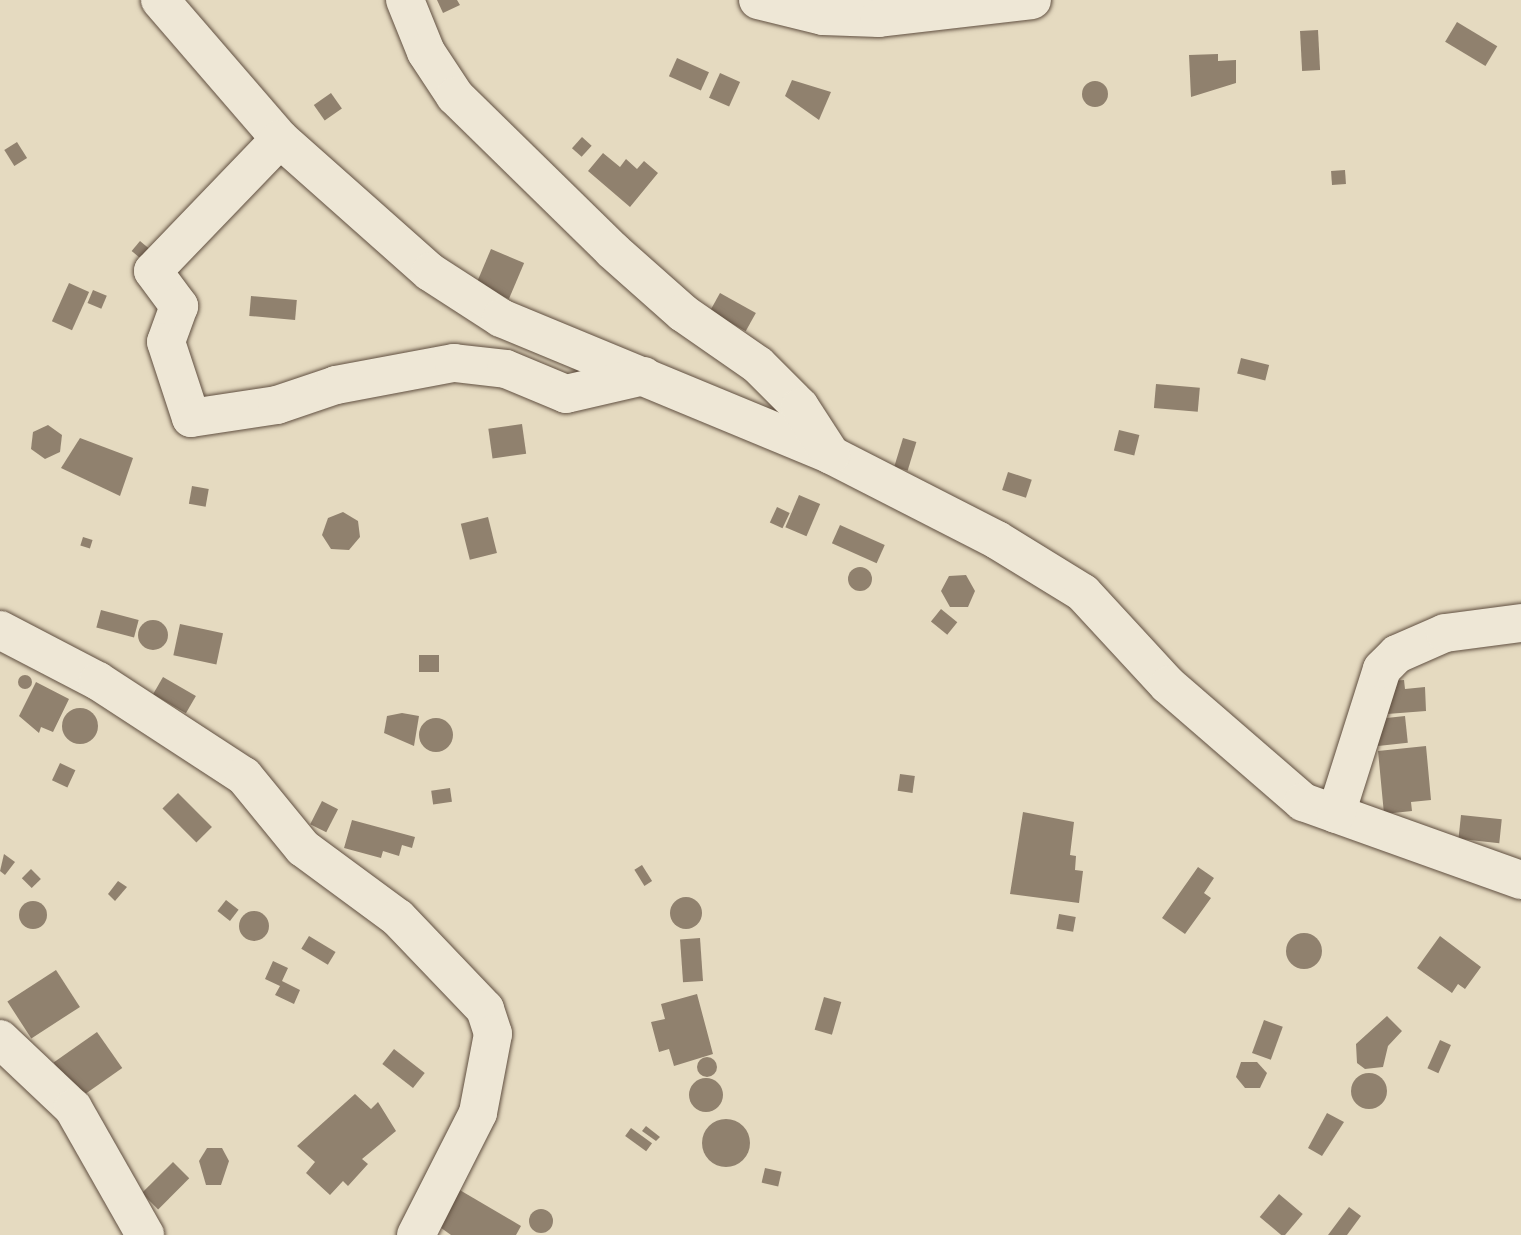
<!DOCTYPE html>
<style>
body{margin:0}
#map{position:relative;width:1521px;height:1235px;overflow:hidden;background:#e5dac0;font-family:"IM FELL Great Primer",serif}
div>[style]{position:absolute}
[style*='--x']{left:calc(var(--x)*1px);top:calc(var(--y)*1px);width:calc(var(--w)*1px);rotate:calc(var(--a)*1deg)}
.building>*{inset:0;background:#90816e;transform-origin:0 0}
.round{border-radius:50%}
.roads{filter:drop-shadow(0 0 2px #604f40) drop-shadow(0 0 2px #604f40)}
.minor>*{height:38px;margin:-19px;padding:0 19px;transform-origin:19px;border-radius:19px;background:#eee7d6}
span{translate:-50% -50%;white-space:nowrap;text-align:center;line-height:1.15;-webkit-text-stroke:7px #eee7d6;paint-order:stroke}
</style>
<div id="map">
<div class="building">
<div style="clip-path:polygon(437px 0,457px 0,460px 5px,443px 13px)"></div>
<div style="left:1457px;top:22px;width:47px;height:23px;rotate:31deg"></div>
<div style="left:1318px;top:30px;width:40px;height:18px;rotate:87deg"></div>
<div style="clip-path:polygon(1218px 54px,1218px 61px,1236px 60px,1236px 83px,1191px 97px,1189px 55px)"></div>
<div style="left:677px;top:58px;width:35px;height:20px;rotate:24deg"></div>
<div style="left:720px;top:73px;width:22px;height:27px;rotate:24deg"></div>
<div style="clip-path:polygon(792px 80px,831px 92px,819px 120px,785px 96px)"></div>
<div class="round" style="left:1082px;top:81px;width:26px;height:26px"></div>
<div style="left:331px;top:93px;width:19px;height:21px;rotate:55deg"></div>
<div style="left:582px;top:137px;width:13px;height:15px;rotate:42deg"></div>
<div style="left:17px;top:142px;width:19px;height:15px;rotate:58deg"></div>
<div style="clip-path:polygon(603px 153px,620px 167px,626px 159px,637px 169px,644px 161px,658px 173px,630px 207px,588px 171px)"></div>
<div style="left:1345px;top:170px;width:14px;height:14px;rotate:86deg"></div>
<div style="left:140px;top:241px;width:16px;height:13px;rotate:40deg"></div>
<div style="left:491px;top:249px;width:36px;height:39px;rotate:23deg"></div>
<div style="left:69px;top:283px;width:22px;height:42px;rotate:24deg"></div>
<div style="left:93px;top:290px;width:15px;height:14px;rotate:23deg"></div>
<div style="left:720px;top:293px;width:41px;height:21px;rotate:29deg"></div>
<div style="left:251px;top:296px;width:46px;height:20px;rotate:5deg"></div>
<div style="left:1241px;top:358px;width:29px;height:16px;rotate:14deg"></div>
<div style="left:1156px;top:384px;width:44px;height:24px;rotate:5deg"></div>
<div style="left:522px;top:424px;width:30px;height:34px;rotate:82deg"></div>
<div style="clip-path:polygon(48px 425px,62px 435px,60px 452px,45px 459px,31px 449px,33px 432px)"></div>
<div style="left:1119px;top:430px;width:21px;height:21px;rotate:14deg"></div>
<div style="clip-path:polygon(80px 438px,133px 458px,120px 496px,61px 468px)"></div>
<div style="left:903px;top:438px;width:14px;height:30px;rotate:17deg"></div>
<div style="left:1008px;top:472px;width:25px;height:19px;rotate:18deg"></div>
<div style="left:192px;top:486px;width:17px;height:18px;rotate:10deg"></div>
<div style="left:799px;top:495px;width:23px;height:35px;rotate:23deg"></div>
<div style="left:777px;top:507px;width:14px;height:17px;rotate:25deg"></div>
<div style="clip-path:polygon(343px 512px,358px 521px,360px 537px,349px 550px,331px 549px,322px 535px,328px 518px)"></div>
<div style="left:488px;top:517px;width:37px;height:28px;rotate:76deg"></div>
<div style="left:840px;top:525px;width:49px;height:20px;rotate:24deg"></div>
<div style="left:83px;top:537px;width:10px;height:9px;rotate:17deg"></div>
<div class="round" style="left:848px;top:567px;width:24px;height:24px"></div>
<div style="clip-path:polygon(966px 575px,975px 591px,968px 607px,950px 607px,941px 591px,949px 576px)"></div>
<div style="left:941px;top:609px;width:21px;height:16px;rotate:39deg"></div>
<div style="left:101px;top:610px;width:39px;height:18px;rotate:15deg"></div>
<div class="round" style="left:138px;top:620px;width:30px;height:30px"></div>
<div style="left:180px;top:624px;width:44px;height:32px;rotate:12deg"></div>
<div style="left:419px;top:655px;width:20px;height:17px"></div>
<div class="round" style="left:18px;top:675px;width:14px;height:14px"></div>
<div style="left:163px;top:677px;width:38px;height:20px;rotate:30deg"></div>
<div style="clip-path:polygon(1404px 680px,1405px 689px,1425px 687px,1426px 711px,1387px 714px,1391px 681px)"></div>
<div style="clip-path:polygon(36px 682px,69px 699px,53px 732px,41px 727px,39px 733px,19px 716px)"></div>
<div class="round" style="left:62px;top:708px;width:36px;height:36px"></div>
<div style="clip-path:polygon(402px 713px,419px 716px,414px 746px,384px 733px,387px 716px)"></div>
<div style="left:1405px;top:716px;width:27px;height:30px;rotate:84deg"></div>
<div class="round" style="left:419px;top:718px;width:34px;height:34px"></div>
<div style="clip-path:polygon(1426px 746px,1431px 800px,1411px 802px,1412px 811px,1384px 814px,1378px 751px)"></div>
<div style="left:60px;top:763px;width:17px;height:19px;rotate:25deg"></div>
<div style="left:900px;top:774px;width:15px;height:17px;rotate:8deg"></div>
<div style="left:450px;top:788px;width:14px;height:19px;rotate:82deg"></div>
<div style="left:178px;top:793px;width:48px;height:22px;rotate:45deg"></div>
<div style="left:322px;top:801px;width:18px;height:26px;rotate:27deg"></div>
<div style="clip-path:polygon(1023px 812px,1074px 822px,1070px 855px,1076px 856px,1075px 870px,1083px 871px,1079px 903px,1010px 894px)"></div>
<div style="left:1461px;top:815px;width:41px;height:24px;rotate:6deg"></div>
<div style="clip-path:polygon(352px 820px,415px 837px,412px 848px,402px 845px,399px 856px,383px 851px,381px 858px,344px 848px)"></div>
<div style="clip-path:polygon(4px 854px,15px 862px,5px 875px,0 871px)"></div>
<div style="left:642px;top:865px;width:19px;height:9px;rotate:58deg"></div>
<div style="clip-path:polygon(1198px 867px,1214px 878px,1204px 893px,1211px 898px,1185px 934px,1162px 918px)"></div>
<div style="left:31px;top:869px;width:14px;height:13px;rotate:45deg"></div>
<div style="clip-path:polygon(118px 881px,127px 887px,115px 901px,108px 894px)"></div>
<div class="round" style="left:670px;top:897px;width:32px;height:32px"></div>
<div style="left:226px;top:900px;width:16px;height:14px;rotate:38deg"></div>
<div class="round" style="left:19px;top:901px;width:28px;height:28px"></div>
<div class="round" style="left:239px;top:911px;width:30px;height:30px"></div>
<div style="left:1059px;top:914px;width:17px;height:15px;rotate:10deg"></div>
<div class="round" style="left:1286px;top:933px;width:36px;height:36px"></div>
<div style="left:309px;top:936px;width:31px;height:15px;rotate:31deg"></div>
<div style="clip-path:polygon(1440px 936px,1481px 967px,1465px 989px,1458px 984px,1452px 993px,1417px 968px)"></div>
<div style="left:700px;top:938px;width:43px;height:20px;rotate:86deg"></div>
<div style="clip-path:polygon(273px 961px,288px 968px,282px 981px,300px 990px,294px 1004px,275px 995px,280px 986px,265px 979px)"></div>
<div style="left:56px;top:970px;width:44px;height:58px;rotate:57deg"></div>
<div style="clip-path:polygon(697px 994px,713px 1054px,674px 1066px,669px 1049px,659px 1052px,651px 1022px,665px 1019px,661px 1004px)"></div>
<div style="left:824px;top:997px;width:18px;height:34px;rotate:16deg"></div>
<div style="clip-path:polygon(1387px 1016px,1402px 1031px,1388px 1046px,1383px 1067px,1365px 1069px,1357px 1063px,1356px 1044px)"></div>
<div style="left:1264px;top:1020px;width:20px;height:35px;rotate:20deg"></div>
<div style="left:97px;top:1032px;width:44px;height:53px;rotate:55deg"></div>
<div style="left:1440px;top:1040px;width:12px;height:31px;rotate:24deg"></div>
<div style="left:394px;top:1049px;width:39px;height:19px;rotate:38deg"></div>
<div class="round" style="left:697px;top:1057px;width:20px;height:20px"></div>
<div style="clip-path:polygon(1241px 1062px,1257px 1062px,1267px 1073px,1260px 1088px,1245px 1088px,1236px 1077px)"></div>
<div class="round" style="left:1351px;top:1073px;width:36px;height:36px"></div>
<div class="round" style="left:689px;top:1078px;width:34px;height:34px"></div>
<div style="clip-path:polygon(355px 1094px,371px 1109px,378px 1102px,396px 1131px,362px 1159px,368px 1164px,348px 1186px,343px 1181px,330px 1195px,306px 1173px,315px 1162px,297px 1146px)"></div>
<div style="clip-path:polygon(1327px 1113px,1344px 1122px,1322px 1156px,1308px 1148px)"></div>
<div class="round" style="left:702px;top:1119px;width:48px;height:48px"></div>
<div style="clip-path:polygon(646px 1126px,660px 1137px,656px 1141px,642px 1131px)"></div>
<div style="left:631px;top:1128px;width:26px;height:10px;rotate:36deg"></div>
<div style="clip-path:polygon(207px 1148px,222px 1148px,229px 1161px,221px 1185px,206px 1185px,199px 1161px)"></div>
<div style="left:173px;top:1162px;width:23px;height:44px;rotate:45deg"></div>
<div style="left:765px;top:1168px;width:17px;height:15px;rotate:13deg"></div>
<div style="clip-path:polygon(458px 1189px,521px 1226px,516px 1235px,451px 1235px,437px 1225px)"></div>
<div style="left:1279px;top:1194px;width:31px;height:30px;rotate:40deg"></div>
<div style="clip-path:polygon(1349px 1207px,1361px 1216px,1347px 1235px,1328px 1235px)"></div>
<div class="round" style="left:529px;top:1209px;width:24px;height:24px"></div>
</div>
<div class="roads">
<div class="minor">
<div style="--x:160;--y:0;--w:184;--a:49.2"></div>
<div style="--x:280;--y:139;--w:200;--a:41.6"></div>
<div style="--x:430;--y:272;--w:85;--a:32.9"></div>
<div style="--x:501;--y:318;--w:357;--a:22.5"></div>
<div style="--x:831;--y:455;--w:186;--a:27.1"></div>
<div style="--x:997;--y:540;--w:101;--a:31.6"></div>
<div style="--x:1083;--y:593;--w:125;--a:47.3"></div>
<div style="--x:1168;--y:685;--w:179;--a:40.9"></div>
<div style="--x:1303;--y:802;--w:232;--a:19.7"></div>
<div style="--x:405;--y:0;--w:56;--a:68"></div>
<div style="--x:426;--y:52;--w:53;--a:56.6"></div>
<div style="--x:455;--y:96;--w:220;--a:44.4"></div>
<div style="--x:612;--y:250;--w:95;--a:41.6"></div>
<div style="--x:683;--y:313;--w:91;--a:34.7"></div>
<div style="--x:758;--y:365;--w:59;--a:45"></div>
<div style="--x:800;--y:407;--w:57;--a:57.1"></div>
<div style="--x:758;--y:0;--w:67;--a:13.8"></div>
<div style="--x:823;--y:16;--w:56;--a:2"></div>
<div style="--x:879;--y:18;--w:154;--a:-6.7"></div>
<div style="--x:280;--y:139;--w:183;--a:133.9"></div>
<div style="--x:153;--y:271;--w:44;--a:53.4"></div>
<div style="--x:179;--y:306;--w:38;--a:110"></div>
<div style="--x:166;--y:342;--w:80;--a:71.8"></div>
<div style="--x:191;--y:418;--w:87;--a:-8.6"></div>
<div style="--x:277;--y:405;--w:62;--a:-18.7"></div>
<div style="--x:336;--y:385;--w:120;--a:-10.6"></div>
<div style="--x:454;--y:363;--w:52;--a:6.6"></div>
<div style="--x:506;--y:369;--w:65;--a:22.6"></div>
<div style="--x:566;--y:394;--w:80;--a:-13"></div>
<div style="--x:0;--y:630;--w:110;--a:27.5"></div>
<div style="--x:98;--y:681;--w:174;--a:33.1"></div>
<div style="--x:244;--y:776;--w:93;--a:50.7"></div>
<div style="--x:303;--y:848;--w:118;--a:36.4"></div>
<div style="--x:398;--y:918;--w:126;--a:46.3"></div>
<div style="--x:485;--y:1009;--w:26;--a:72"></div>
<div style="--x:493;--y:1034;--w:80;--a:100.8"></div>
<div style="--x:478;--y:1113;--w:137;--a:116.9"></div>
<div style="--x:1336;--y:814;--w:152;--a:-72.4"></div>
<div style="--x:1382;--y:669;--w:21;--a:-45"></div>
<div style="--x:1397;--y:654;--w:52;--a:-23.6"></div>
<div style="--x:1445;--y:633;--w:77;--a:-7.5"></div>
<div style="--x:0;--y:1039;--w:100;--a:43.4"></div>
<div style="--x:73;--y:1108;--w:146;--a:60.4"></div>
</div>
</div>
</div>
